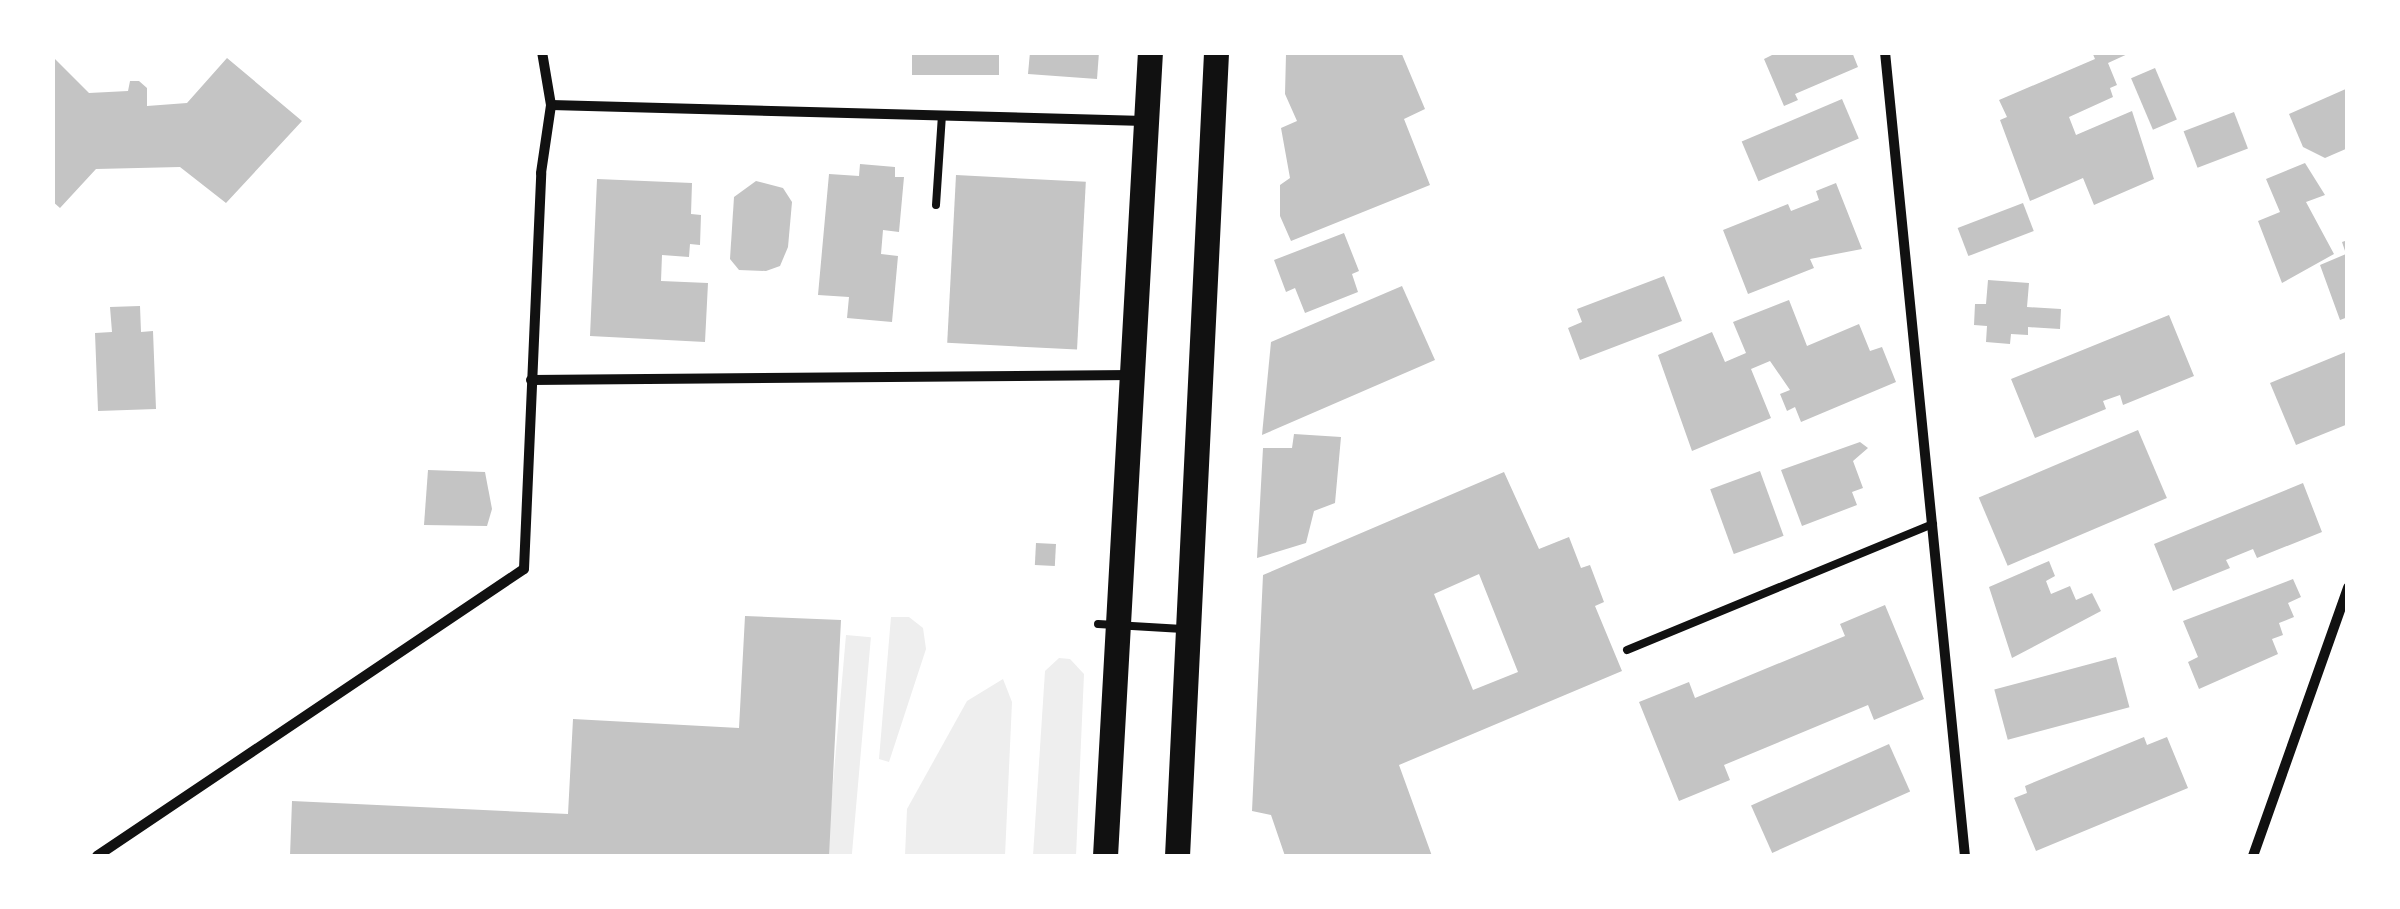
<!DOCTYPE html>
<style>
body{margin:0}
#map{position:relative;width:2400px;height:909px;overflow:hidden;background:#fff;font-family:"Roboto Condensed",sans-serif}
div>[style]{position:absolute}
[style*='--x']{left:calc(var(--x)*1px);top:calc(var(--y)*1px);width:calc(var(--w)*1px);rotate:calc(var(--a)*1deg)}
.green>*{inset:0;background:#eee;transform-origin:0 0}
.building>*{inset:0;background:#c4c4c4;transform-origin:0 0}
.service>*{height:8px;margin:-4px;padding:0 4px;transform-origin:4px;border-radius:4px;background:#111}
.minor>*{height:10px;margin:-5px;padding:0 5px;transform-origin:5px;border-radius:5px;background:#111}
.primary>*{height:25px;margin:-12.5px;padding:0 12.5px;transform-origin:12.5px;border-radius:12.5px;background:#111}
span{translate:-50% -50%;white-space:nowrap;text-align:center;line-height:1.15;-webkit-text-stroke:8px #fff;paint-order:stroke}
.frame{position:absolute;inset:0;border:55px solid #fff;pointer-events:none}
</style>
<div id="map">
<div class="green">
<div style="clip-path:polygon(891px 617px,909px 617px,923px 628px,926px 649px,889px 762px,879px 759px)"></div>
<div style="left:846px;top:635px;width:25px;height:221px;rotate:5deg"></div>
<div style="clip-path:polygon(1059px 658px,1070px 659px,1084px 674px,1076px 856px,1033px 856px,1045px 671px)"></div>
<div style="clip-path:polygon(1003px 679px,1012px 702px,1005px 856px,905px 856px,907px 809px,967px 701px)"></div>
</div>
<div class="building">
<div style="left:912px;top:52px;width:87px;height:23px"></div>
<div style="clip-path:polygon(1030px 52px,1099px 52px,1097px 79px,1028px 74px)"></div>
<div style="clip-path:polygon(1401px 52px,1425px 109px,1404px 119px,1430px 185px,1291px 241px,1280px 216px,1280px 185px,1290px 178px,1281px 128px,1297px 121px,1285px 94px,1286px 54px)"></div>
<div style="clip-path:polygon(1778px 52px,1852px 52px,1858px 67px,1795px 94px,1798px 100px,1784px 106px,1764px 59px)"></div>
<div style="clip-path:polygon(2092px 52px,2132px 52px,2108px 63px,2117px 85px,2110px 88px,2113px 97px,2069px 117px,2076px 135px,2132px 111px,2154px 179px,2094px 205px,2083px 178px,2030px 201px,2000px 120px,2007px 117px,1999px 100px,2095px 59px)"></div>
<div style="clip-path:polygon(52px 56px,89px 93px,128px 91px,130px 81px,139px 81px,147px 88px,147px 106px,187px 103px,227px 58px,302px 121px,226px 203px,180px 167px,96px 169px,60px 208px,52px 201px)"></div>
<div style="left:2155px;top:68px;width:56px;height:26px;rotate:67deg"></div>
<div style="clip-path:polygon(2348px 88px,2348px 148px,2325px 158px,2303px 147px,2289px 114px)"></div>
<div style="left:1842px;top:99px;width:43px;height:109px;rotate:67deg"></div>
<div style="left:2234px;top:112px;width:39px;height:54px;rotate:69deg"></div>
<div style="clip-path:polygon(2305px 163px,2325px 195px,2306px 202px,2334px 254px,2282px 283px,2258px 221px,2280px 212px,2266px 179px)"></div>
<div style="clip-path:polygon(860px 164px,895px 167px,895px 177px,904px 177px,899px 232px,883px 230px,881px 254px,898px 256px,892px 322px,847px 318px,849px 297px,818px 295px,829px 174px,859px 176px)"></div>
<div style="left:956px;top:175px;width:130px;height:168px;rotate:3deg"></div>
<div style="clip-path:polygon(597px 179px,692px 183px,691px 214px,701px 215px,700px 245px,690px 244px,689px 257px,662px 255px,661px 281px,708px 283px,705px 342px,590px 336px)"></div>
<div style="clip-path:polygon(756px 181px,783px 188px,792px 202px,788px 247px,780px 266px,766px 271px,739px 270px,730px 259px,734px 197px)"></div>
<div style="clip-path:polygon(1836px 183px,1862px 249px,1810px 259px,1814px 268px,1748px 294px,1723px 230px,1788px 204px,1791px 211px,1819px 200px,1816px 191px)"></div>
<div style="left:2023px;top:203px;width:30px;height:70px;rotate:69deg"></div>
<div style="clip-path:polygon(1344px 233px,1359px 271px,1352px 274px,1358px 292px,1305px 313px,1295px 288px,1286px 292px,1274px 260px)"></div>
<div style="clip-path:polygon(2348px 240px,2348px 317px,2340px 320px,2320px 265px,2346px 254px,2342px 242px)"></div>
<div style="clip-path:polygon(1664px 276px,1682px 321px,1580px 360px,1568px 328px,1582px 322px,1577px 309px)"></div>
<div style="clip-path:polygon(1988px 280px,2029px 283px,2027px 307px,2061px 309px,2060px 329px,2028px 327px,2028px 335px,2011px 334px,2010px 344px,1986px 342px,1987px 326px,1974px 325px,1975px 304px,1986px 304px)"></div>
<div style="clip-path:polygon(1402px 286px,1435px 360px,1262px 435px,1271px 342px)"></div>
<div style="clip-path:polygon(1789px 300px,1807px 346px,1859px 324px,1870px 351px,1882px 347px,1896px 382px,1801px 422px,1795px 407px,1787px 411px,1780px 394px,1790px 390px,1770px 361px,1751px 369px,1771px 418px,1692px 451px,1658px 355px,1712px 332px,1725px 362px,1746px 353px,1733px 322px)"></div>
<div style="clip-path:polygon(140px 306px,141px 332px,153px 331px,156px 409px,98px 411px,95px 333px,112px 332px,110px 307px)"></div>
<div style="clip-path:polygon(2169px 315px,2194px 376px,2123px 405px,2120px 395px,2103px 401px,2106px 409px,2035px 438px,2011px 379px)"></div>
<div style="clip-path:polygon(2348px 351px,2348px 424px,2296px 445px,2270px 383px)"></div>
<div style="left:2138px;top:430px;width:74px;height:173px;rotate:67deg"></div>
<div style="clip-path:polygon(1294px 434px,1341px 437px,1335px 503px,1314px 511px,1306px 543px,1257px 558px,1263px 448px,1292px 448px)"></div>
<div style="clip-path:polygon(1860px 442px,1868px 448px,1853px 461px,1863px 488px,1852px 492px,1857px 505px,1802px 526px,1781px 470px)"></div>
<div style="clip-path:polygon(428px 470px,485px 472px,492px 509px,487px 526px,424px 525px)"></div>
<div style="left:1760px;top:471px;width:69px;height:53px;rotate:70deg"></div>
<div style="clip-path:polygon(evenodd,1504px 472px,1539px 549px,1569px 537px,1581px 568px,1590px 565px,1604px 602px,1595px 606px,1622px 671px,1399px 765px,1432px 856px,1285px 856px,1271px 815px,1252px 811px,1263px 575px,1504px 472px,1479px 574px,1518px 672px,1473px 690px,1434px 594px,1479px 574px)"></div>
<div style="clip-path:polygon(2303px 483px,2322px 532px,2257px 558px,2253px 549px,2226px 560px,2230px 568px,2173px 591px,2154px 544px)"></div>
<div style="left:1036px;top:543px;width:20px;height:22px;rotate:3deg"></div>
<div style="clip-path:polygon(2049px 561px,2055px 576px,2046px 581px,2051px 594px,2070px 586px,2076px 600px,2092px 593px,2101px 611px,2012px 658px,1989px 587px)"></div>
<div style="clip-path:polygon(2293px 579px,2301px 597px,2288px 603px,2294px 617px,2279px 623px,2283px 635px,2272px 639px,2278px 654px,2199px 689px,2188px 662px,2198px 657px,2183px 621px)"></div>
<div style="clip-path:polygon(1885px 605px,1924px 699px,1874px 720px,1868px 705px,1724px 765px,1730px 780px,1679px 801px,1639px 702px,1689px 682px,1695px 698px,1845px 636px,1840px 624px)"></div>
<div style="clip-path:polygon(745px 616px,841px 620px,829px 856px,290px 856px,292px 801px,568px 814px,573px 719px,739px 728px)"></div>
<div style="left:2116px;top:657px;width:52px;height:126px;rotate:75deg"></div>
<div style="clip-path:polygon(2144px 737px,2147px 745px,2167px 737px,2188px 788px,2036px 851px,2014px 798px,2027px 793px,2025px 786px)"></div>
<div style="left:1889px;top:744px;width:52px;height:151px;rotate:66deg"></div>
</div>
<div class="service">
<div style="--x:936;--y:205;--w:90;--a:-86.2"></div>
<div style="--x:1098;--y:624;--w:85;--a:3.4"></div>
<div style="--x:1627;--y:650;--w:331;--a:-22.4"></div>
</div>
<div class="minor">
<div style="--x:1885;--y:52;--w:808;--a:84.32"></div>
<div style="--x:551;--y:105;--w:594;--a:1.54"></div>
<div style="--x:531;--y:380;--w:601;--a:-0.48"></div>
<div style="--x:97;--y:856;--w:514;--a:-33.91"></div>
<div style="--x:524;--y:569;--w:396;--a:-87.5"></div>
<div style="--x:541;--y:173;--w:69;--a:-81.6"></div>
<div style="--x:551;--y:105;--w:54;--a:-99.6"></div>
<div style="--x:2253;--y:856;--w:285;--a:-70.5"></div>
</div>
<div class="primary">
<div style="--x:1105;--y:856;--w:805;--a:-86.8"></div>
<div style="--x:1177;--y:856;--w:805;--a:-87.22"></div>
</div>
<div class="frame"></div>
</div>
